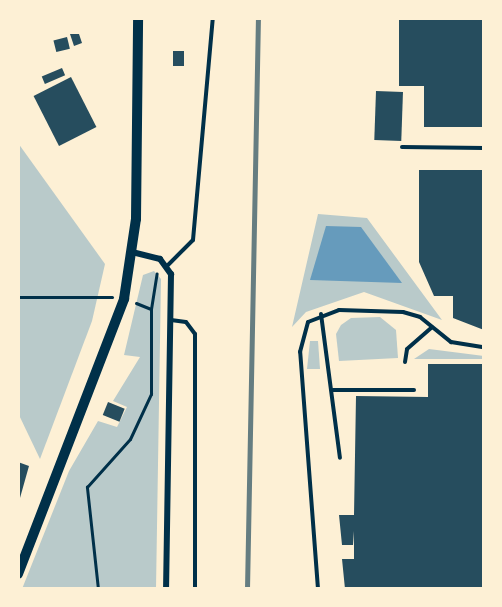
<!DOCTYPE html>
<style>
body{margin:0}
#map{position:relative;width:502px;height:607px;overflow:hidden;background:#fdf0d5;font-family:Commissioner,sans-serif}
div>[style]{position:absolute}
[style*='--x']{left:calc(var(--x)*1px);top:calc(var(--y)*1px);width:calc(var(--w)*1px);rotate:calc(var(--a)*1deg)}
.green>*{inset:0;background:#b9caca}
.water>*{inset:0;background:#669bbc}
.building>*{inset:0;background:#264d5e;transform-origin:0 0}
.path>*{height:3px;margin:-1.5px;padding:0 1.5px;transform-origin:1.5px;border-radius:1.5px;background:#003049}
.service>*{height:4px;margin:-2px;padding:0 2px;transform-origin:2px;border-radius:2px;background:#003049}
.minor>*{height:6px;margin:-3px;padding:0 3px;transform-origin:3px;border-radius:3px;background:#003049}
.secondary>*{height:10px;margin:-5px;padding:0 5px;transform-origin:5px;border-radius:5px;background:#003049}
.rail>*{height:4.5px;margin:-2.25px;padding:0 2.25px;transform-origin:2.25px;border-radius:2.25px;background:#657d81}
span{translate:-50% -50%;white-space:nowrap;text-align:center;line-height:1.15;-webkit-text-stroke:5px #fdf0d5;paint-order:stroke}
.frame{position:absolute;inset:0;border:20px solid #fdf0d5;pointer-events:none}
</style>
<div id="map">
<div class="green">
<div style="clip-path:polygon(18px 143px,105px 264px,92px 321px,40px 459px,18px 413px)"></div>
<div style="clip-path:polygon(318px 214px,367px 218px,442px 320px,364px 292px,306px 312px,292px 327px)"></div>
<div style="clip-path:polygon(154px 271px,161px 279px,156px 589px,22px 589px,69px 471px,98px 421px,117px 427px,127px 407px,113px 401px,140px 357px,124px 355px,143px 275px)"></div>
<div style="clip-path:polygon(380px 317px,396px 330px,398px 358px,339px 361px,336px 334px,341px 325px,351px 318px)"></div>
<div style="clip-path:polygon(310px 341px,318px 341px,320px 369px,307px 369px)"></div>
<div style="clip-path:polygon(429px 349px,484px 356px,484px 359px,414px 359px)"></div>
</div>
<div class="water">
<div style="clip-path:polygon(326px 226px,361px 227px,402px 283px,310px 280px)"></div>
</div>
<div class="building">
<div style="clip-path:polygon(399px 18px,484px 18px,484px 127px,424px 127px,424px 86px,399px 86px)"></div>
<div style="clip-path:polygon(70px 34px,79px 34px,82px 43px,74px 46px)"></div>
<div style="left:67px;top:37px;width:12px;height:14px;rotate:76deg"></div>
<div style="left:173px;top:51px;width:11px;height:15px"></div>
<div style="left:62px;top:68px;width:8px;height:22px;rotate:67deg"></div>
<div style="left:71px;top:77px;width:56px;height:42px;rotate:63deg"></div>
<div style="left:376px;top:91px;width:27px;height:49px;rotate:2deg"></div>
<div style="clip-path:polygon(419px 170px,484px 170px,484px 330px,453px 318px,453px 296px,434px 296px,419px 262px)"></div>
<div style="clip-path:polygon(428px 364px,484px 364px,484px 589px,345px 589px,342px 559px,354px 559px,354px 531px,353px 545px,342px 545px,339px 515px,354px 515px,356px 396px,428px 397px)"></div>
<div style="left:108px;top:402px;width:18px;height:14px;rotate:22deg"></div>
<div style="clip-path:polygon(18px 462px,29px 466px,18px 505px)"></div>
</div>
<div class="path">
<div style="--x:18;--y:297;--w:94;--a:0"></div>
<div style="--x:136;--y:303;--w:16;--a:22"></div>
<div style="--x:98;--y:589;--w:103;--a:-96.2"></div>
<div style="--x:87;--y:487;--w:64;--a:-48.1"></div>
<div style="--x:130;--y:439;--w:50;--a:-65"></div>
<div style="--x:151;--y:394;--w:85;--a:-90"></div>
<div style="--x:151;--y:309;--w:36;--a:-81"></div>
</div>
<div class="service">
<div style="--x:402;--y:147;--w:82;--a:0.7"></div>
<div style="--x:168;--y:265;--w:35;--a:-45"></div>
<div style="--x:193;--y:240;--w:223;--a:-84.9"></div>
<div style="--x:321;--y:314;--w:145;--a:82.5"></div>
<div style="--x:171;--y:320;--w:15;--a:8"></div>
<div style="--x:186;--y:322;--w:15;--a:53"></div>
<div style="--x:195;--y:334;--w:255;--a:90"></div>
<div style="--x:405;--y:362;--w:13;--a:-81"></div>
<div style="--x:407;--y:349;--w:33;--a:-41"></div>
<div style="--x:333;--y:390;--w:81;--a:0"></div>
<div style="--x:318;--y:589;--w:238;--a:-94.3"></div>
<div style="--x:300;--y:352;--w:31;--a:-75"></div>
<div style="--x:308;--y:322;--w:33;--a:-21"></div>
<div style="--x:339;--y:310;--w:64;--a:1.8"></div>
<div style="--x:403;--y:312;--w:18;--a:16"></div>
<div style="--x:420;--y:317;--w:40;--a:39"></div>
<div style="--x:451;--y:342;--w:33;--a:9"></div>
</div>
<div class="minor">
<div style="--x:132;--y:252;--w:29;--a:14"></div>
<div style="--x:160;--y:259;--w:19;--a:54"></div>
<div style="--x:171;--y:274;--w:315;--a:90.9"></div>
</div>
<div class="secondary">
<div style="--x:18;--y:574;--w:295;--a:-68.9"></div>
<div style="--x:124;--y:299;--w:81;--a:-81.5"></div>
<div style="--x:136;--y:219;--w:201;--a:-89.4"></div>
</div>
<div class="rail">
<div style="--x:247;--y:589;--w:571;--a:-88.9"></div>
</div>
<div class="frame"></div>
</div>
